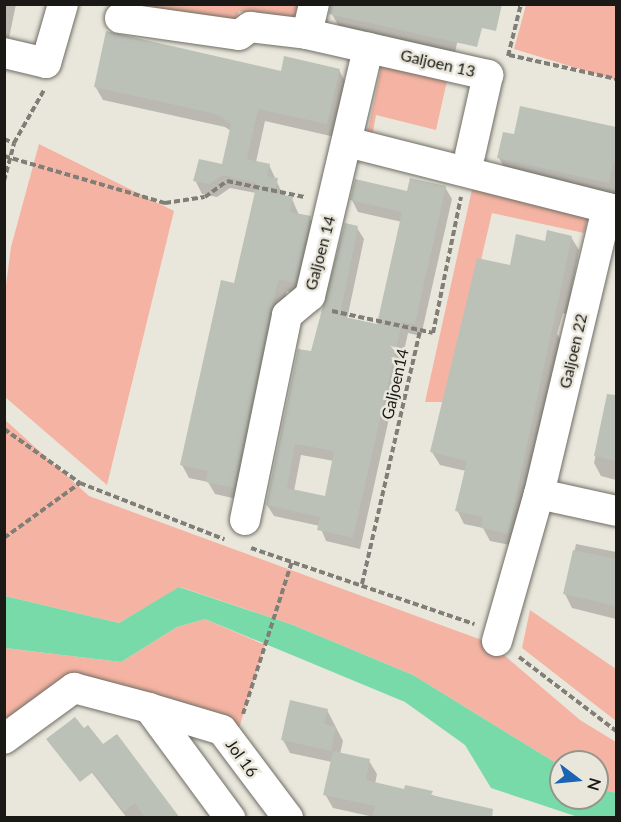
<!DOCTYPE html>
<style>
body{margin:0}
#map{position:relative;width:621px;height:822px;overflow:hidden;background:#e9e7dc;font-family:Lato,sans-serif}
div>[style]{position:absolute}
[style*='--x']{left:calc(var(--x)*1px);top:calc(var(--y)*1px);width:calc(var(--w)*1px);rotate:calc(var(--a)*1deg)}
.green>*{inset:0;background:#f5b4a3}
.water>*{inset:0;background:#78daa9}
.shadow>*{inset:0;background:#0003}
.building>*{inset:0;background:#bcc1b7}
.path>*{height:4px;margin-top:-2px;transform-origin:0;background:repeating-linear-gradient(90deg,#807e77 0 6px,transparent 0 9px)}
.roads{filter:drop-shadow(0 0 2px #6f6d64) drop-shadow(0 0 2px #6f6d64)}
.minor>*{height:30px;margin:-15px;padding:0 15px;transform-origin:15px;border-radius:15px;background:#fff}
span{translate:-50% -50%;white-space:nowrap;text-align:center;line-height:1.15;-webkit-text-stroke:5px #e9e7dc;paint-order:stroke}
.street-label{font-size:16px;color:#1a1915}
.frame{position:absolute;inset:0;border:6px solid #1a1915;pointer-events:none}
.north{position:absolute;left:549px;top:750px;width:60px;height:60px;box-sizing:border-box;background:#e9e7dc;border:2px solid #96958c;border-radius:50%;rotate:106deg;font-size:16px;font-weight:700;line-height:24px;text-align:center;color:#1a1915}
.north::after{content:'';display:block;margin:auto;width:21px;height:27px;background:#1b63b3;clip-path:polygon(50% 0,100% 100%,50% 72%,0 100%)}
</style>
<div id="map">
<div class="green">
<div style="clip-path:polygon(147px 5px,298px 5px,294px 24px,239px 11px,233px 26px)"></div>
<div style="clip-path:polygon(526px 5px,616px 5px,616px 80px,514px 49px)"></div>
<div style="clip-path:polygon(383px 58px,449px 72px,436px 130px,376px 115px,372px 137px,367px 135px)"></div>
<div style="clip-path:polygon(39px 144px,174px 211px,107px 485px,5px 397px,4px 300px,11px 247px)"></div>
<div style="clip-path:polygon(473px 185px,589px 212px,584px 233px,492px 213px,448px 402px,425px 402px)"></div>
<div style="clip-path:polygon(4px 419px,89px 496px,490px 643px,580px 720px,616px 742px,616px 793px,597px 788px,597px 762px,561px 762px,561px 766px,413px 675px,293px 625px,180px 587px,119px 623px,5px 596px)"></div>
<div style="clip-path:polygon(530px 610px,616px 669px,616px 721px,522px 648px)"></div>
<div style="clip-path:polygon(205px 619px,265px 645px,238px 731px,64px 682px,5px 726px,5px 648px,121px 662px,177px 627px)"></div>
</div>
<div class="water">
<div style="clip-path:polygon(179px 587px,293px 625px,413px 675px,561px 766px,561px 798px,597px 798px,597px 788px,616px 793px,616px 817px,578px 817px,491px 788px,465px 745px,405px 702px,205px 619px,177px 627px,121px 662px,5px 648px,5px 596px,119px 623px)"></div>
</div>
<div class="shadow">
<div style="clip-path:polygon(4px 4px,16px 4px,9px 38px,4px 37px)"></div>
<div style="clip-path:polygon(465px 4px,455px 53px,339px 27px,332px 14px)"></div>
<div style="clip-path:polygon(339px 70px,346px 83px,335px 137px,265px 121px,256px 162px,269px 165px,284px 197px,292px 199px,299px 215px,310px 218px,318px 231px,303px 295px,287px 291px,277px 325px,241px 500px,215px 494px,208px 482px,189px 478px,182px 465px,236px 285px,256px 193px,230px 188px,217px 197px,202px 194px,195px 180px,223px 166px,231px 131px,225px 127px,103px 100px,95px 86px)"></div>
<div style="clip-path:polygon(521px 108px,616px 129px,616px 196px,507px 172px,499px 158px,515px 136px)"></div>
<div style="clip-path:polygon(evenodd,445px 187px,452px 199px,421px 336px,408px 333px,360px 549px,326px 541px,320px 526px,274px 516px,267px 505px,312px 353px,357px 228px,364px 239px,347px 319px,378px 326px,402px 222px,358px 212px,352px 200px,445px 187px,301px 455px,334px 461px,326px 498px,294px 491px,301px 455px)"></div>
<div style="clip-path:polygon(571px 237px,579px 250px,567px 314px,563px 313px,557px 334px,561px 340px,515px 546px,490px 541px,483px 528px,464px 524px,457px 510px,466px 471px,440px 465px,432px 452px,511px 267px,546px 242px)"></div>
<div style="clip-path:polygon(603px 422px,616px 425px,616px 480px,601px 476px,594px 463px)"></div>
<div style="clip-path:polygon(576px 544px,616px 552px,616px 619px,572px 608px,565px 594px)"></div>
<div style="clip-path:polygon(327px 710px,343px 741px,340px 754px,369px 761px,377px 774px,375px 784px,405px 791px,406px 787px,455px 802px,374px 817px,333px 808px,325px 794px,332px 762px,290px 753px,283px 740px)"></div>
<div style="clip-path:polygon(84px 730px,102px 746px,178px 818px,127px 818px,69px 743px)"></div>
</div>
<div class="building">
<div style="clip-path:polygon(331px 4px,502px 4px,496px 31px,482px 28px,477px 47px,329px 14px)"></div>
<div style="clip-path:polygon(106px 31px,281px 71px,284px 56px,340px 69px,327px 124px,258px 109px,247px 159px,270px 164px,267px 176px,278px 178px,275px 193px,293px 197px,290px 212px,311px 216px,295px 283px,279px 279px,270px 312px,234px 488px,206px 482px,208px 471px,180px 465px,221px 280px,234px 283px,257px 183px,223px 175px,209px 184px,193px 181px,199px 159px,222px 164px,231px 124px,216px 114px,94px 87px)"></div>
<div style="clip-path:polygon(520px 106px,616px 127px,616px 165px,613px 164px,609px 183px,497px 158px,503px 132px,514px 134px)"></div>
<div style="clip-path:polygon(evenodd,410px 178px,446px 186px,415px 324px,402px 322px,353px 538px,317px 530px,320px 517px,266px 505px,298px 349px,311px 351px,345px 223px,358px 226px,340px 316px,377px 324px,402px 212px,350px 200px,355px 179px,407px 191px,410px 178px,295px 444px,334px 451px,325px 496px,287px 488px,295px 444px)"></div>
<div style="clip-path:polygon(547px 230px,572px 236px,508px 534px,481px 528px,483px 517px,455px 511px,467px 461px,430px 452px,477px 258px,510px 265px,516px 234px,545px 241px)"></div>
<div style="clip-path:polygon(607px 394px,616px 395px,616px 461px,594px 456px)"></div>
<div style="clip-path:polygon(573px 550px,616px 559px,616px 606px,563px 594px)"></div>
<div style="clip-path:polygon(290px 700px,328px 709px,324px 724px,336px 727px,331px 751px,281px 740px)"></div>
<div style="clip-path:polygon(75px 717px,84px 728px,88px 725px,103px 744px,117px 734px,180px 818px,145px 818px,135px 803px,124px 812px,93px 772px,80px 782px,46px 739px)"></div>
<div style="clip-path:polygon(333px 751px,370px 759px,366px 780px,404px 789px,405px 785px,433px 791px,431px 795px,493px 809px,492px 818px,372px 818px,375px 806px,323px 795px)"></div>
</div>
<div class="path">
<div style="--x:509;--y:55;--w:110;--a:12.6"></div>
<div style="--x:508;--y:56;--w:54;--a:-76"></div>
<div style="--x:4;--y:139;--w:11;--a:22"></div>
<div style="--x:14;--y:143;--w:61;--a:-60.5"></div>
<div style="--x:4;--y:156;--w:168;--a:16.3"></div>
<div style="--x:165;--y:203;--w:40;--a:-8.5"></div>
<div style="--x:205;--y:197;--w:27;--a:-36"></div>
<div style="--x:227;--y:181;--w:79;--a:11.7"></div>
<div style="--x:4;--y:181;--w:39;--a:-75"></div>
<div style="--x:332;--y:311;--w:90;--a:12.2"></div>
<div style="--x:4;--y:429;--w:93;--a:35.4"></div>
<div style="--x:80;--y:483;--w:155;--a:21.3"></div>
<div style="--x:4;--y:538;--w:94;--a:-35.9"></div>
<div style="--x:251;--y:548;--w:236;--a:18.8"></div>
<div style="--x:362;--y:584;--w:261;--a:-77.1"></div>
<div style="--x:420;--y:330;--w:13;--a:13"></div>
<div style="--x:433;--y:333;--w:139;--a:-78.4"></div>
<div style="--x:519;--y:657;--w:122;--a:37.3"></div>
<div style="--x:243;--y:714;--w:161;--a:-72.2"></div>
</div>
<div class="roads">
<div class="minor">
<div style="--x:120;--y:18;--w:120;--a:8.1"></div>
<div style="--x:239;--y:35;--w:14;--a:-36"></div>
<div style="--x:250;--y:27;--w:57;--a:7"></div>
<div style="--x:307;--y:34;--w:186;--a:12.8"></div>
<div style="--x:488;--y:75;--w:82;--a:102.7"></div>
<div style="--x:307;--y:34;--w:31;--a:-77"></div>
<div style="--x:4;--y:53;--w:43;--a:13.4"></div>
<div style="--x:46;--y:63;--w:61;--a:-73.9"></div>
<div style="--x:347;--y:142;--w:277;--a:14.2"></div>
<div style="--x:539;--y:494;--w:79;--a:12.4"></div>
<div style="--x:245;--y:520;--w:209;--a:-78.4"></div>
<div style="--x:287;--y:315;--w:30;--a:-40"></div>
<div style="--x:310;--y:296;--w:255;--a:-76.8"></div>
<div style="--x:497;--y:641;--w:153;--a:-74.1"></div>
<div style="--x:539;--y:494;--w:294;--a:-76.6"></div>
<div style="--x:149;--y:708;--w:76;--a:16.8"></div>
<div style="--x:222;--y:730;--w:110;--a:53.1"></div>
<div style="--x:4;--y:739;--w:87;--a:-36.1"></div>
<div style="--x:74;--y:688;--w:78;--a:14.9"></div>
<div style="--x:149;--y:708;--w:137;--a:53.6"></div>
</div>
</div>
<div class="street-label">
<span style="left:438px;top:63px;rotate:13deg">Galjoen 13</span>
<span style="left:320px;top:253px;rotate:-75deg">Galjoen 14</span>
<span style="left:573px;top:351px;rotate:-77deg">Galjoen 22</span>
<span style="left:395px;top:384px;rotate:-77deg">Galjoen14</span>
<span style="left:242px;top:758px;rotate:54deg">Jol 16</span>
</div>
<div class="frame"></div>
<div class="north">N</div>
</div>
